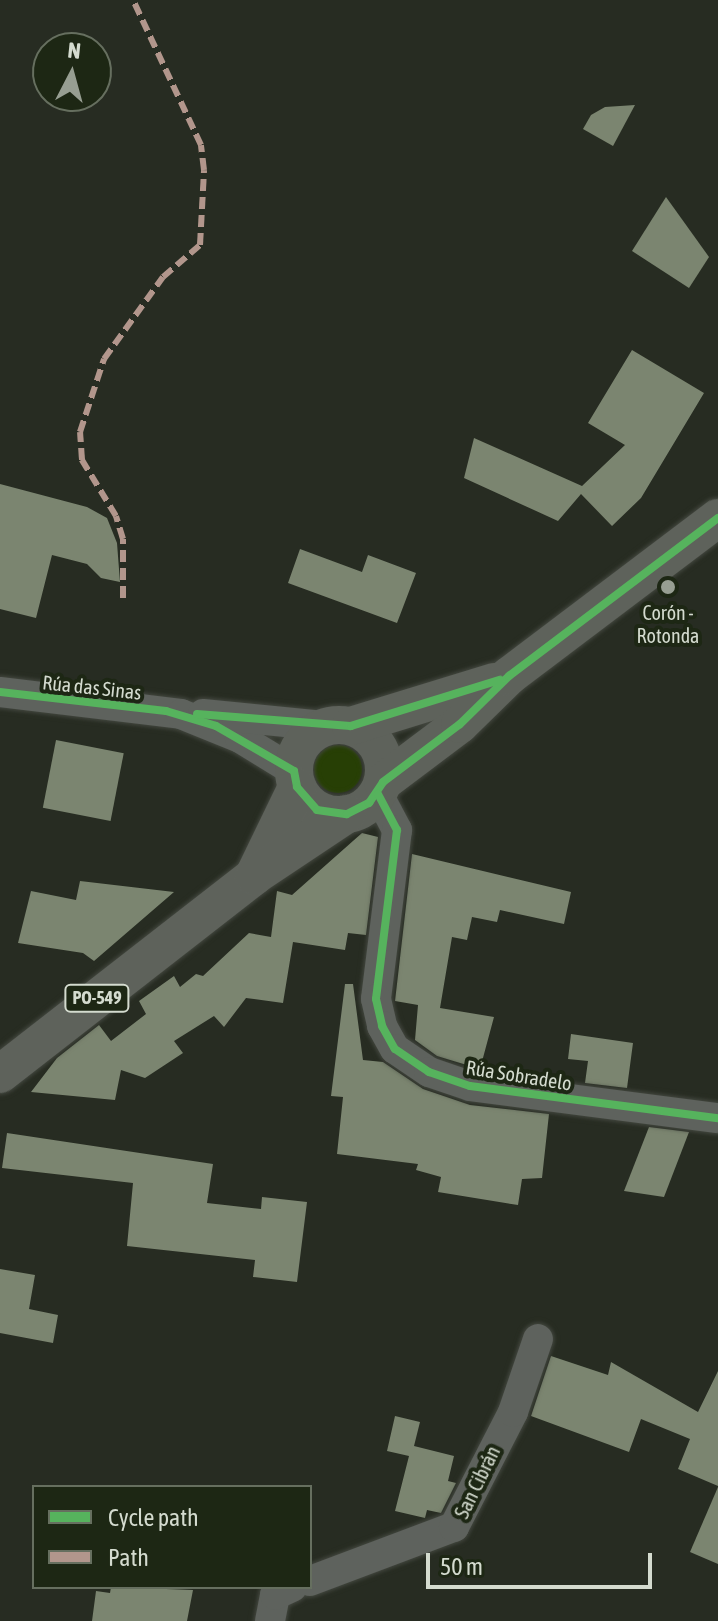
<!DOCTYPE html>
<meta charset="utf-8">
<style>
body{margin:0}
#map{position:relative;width:718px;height:1621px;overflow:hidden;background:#272c22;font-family:"Asap Condensed",sans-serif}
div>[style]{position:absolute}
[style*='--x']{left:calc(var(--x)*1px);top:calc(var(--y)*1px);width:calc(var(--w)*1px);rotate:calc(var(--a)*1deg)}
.green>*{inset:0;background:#273f05}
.round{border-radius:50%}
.building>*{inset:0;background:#7b8570;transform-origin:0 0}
.roads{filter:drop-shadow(0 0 2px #43473f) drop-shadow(0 0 2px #43473f)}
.minor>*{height:30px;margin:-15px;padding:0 15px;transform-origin:15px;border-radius:15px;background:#5e625d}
.major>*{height:38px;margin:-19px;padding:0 19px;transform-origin:19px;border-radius:19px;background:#5e625b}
.major>.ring{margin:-19px;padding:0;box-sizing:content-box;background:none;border:38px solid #5e625b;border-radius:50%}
.quiet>*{height:6px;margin-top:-3px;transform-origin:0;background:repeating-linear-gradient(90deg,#b2968c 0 12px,transparent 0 18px)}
.cycleway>*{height:8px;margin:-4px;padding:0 4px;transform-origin:4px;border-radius:4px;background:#56b35d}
.dots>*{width:22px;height:22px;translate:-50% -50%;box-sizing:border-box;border:4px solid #1d2714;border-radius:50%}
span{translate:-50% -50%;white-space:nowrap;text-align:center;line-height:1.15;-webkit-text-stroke:8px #1d2714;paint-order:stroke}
.shield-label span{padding:2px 6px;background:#1d2714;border:2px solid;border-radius:6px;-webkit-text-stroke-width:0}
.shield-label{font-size:18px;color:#d4dbcf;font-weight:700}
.poi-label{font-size:20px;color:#d4dbcf}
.street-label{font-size:20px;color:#d4dbcf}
.legend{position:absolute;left:32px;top:1485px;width:280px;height:104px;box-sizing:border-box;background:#1d2714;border:2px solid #666f5f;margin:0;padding:10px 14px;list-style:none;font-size:24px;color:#d4dbcf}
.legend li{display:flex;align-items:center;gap:16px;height:40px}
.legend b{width:40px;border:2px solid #666f5f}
.north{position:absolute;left:32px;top:32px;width:80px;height:80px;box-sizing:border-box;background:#1d2714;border:2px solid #666f5f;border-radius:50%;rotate:6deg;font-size:22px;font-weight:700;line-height:32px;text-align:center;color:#d4dbcf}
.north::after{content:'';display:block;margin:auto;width:28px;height:36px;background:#979e92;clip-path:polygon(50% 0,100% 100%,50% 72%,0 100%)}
.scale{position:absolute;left:426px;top:1553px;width:226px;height:36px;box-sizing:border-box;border:4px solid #d4dbcf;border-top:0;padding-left:10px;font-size:24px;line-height:28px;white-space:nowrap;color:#d4dbcf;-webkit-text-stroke:6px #1d2714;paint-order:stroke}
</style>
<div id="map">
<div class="green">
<div class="round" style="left:314px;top:745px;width:48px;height:48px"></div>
</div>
<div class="building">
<div style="clip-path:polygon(635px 105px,613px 146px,583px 129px,591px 115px,605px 107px)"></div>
<div style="clip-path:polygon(666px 197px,709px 257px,689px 288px,632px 251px)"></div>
<div style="clip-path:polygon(632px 350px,704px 393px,641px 498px,612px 526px,581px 494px,558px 521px,464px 478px,474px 438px,582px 486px,625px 445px,588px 423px)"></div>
<div style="clip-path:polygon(0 484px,87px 507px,107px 518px,117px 543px,120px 582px,101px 578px,87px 564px,52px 555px,36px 618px,0 609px)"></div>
<div style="clip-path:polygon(300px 549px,362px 572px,368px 555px,416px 573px,397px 623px,288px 583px)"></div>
<div style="left:56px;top:740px;width:69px;height:69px;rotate:11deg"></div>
<div style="clip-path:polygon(362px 833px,378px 837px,366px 935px,348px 933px,345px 950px,293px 942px,283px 1003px,246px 998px,224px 1027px,214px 1016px,174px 1041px,183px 1053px,145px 1078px,121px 1070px,115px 1100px,31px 1092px,57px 1058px,99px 1025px,111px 1041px,146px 1014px,139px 1001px,174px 976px,180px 987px,196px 974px,203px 976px,249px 933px,271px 937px,277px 891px,292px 895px)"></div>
<div style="clip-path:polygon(412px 854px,571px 892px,564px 924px,500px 910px,497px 922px,472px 917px,467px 940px,452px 937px,440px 1008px,494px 1017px,480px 1069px,437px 1056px,415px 1040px,418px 1005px,395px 1001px)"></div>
<div style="clip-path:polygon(80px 881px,174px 892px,94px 961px,83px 953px,18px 943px,31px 891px,76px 900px)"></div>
<div style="clip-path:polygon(345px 984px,353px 984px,363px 1060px,383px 1062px,423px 1089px,470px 1105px,549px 1114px,542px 1178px,522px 1179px,518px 1205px,438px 1192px,441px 1177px,416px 1170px,418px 1164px,337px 1154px,343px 1097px,331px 1096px)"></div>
<div style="clip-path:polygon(571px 1034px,633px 1043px,627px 1088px,585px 1083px,588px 1061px,568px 1059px)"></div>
<div style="clip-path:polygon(649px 1127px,689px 1132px,664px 1197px,624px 1191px)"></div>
<div style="clip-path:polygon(7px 1133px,213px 1164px,207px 1203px,261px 1209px,262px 1197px,307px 1202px,297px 1282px,253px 1277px,255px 1260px,127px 1246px,133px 1183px,2px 1168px)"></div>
<div style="clip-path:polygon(0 1269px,35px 1275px,29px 1309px,58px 1315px,53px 1343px,0 1333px)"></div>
<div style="clip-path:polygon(551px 1356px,608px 1375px,611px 1362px,698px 1412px,718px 1371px,718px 1486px,678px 1469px,690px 1439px,641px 1419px,629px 1452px,531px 1416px)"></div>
<div style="clip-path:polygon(395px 1416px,420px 1422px,414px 1446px,454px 1456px,448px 1481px,456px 1483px,441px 1513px,427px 1510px,425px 1518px,395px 1511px,409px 1456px,387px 1451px)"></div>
<div style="clip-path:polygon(718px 1487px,718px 1564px,690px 1552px)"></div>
<div style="clip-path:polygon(111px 1587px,193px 1590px,187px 1621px,92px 1621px,96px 1591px,110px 1593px)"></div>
</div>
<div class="roads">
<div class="minor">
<div style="--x:0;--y:692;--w:182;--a:6.9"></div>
<div style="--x:181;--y:714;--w:64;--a:22.1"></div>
<div style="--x:240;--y:738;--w:63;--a:31.4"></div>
<div style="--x:203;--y:714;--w:124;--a:5.6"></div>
<div style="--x:378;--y:794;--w:41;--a:62.2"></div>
<div style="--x:397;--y:830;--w:170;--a:97.1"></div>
<div style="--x:376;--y:999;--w:28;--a:77"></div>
<div style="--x:382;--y:1026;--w:26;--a:61"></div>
<div style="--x:395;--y:1049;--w:41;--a:34.1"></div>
<div style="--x:429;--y:1072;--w:43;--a:18.9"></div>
<div style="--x:470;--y:1086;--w:250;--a:7.4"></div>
<div style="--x:310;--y:1581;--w:154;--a:-20.6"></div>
<div style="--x:454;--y:1527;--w:129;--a:-62.8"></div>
<div style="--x:513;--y:1412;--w:77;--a:-71.1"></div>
<div style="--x:270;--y:1621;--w:26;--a:-79"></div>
<div style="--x:275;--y:1595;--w:19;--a:-25"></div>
</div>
<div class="major">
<div class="ring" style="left:294px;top:725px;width:52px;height:52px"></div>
<div style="--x:351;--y:726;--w:150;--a:-17.1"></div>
<div style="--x:383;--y:782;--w:96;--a:-37"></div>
<div style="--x:460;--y:724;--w:69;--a:-44.4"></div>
<div style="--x:509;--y:676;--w:262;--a:-37.1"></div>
<div style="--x:254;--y:876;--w:99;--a:-64.2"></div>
<div style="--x:0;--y:1074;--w:322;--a:-37.9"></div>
<div style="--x:254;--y:876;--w:112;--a:-33.7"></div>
</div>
</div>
<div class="quiet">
<div style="--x:123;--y:598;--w:59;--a:-90"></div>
<div style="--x:123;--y:539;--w:24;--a:-107"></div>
<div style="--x:116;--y:516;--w:66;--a:-121.3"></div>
<div style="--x:82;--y:460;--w:28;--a:-94"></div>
<div style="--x:80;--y:432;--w:77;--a:-71.8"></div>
<div style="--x:104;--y:359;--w:101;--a:-54.3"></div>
<div style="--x:163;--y:277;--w:49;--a:-40.9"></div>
<div style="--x:200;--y:245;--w:75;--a:-86.9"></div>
<div style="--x:204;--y:170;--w:25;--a:-97"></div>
<div style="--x:201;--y:145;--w:160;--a:-115.1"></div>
</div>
<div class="cycleway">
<div style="--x:0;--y:692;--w:167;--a:6.5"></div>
<div style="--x:166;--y:711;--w:52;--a:16.7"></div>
<div style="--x:216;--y:726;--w:90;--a:30"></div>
<div style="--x:294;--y:771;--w:16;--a:79"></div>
<div style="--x:297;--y:787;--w:30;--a:49"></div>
<div style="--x:317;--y:810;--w:30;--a:8"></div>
<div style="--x:347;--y:814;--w:25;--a:-27"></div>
<div style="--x:369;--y:803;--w:25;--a:-56"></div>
<div style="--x:383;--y:782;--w:96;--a:-37"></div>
<div style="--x:460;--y:724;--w:69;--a:-44.4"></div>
<div style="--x:509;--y:676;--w:262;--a:-37.1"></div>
<div style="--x:197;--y:714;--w:154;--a:4.5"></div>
<div style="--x:351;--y:726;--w:156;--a:-17.2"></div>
<div style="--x:378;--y:794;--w:41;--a:62.2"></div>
<div style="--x:397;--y:830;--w:170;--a:97.1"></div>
<div style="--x:376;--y:999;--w:28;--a:77"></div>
<div style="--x:382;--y:1026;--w:26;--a:61"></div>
<div style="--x:395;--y:1049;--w:41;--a:34.1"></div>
<div style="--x:429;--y:1072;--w:43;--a:18.9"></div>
<div style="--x:470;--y:1086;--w:250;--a:7.4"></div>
</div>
<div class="dots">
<div style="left:668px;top:587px;background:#979e92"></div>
</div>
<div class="shield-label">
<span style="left:97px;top:998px">PO-549</span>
</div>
<div class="poi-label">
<span style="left:668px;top:624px">Corón -<br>Rotonda</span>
</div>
<div class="street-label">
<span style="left:92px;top:687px;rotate:6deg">Rúa das Sinas</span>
<span style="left:519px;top:1075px;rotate:9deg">Rúa Sobradelo</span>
<span style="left:477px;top:1482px;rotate:-64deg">San Cibrán</span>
</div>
<ul class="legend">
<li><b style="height:10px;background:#56b35d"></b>Cycle path</li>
<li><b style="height:10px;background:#b2968c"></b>Path</li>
</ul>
<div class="north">N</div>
<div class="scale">50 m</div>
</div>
